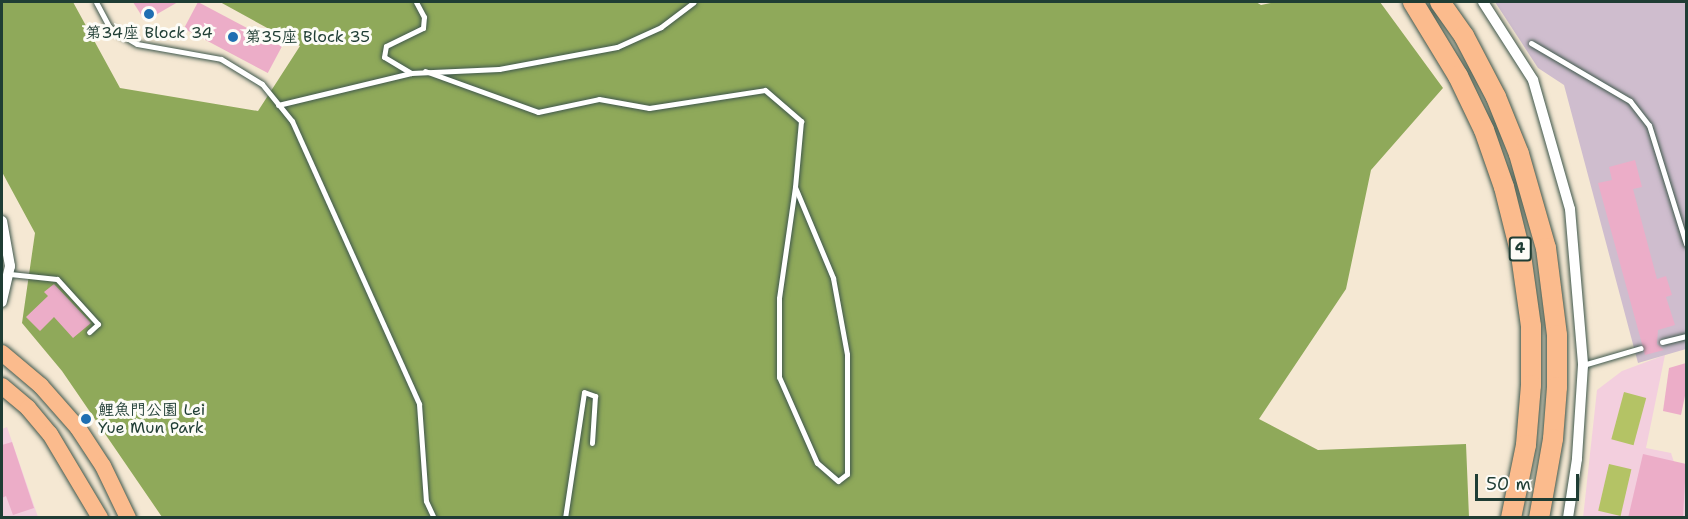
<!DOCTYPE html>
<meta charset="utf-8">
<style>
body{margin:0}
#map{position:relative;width:1688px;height:519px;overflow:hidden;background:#f5e8d3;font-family:"Shantell Sans","LXGW WenKai TC",sans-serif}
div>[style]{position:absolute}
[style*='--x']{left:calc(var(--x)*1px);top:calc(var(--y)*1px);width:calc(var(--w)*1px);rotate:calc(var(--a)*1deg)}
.built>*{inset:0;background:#f3cfde}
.industrial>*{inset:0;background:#cfbdce}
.green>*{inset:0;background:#b4c365;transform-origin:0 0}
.forest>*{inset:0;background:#8fa95a}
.building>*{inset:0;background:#ecadc8;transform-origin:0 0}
.roads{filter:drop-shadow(0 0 2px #3f574c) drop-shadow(0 0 2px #3f574c)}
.lane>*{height:5px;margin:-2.5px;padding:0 2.5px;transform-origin:2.5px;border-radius:2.5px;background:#fff}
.street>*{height:10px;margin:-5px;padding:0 5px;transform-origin:5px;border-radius:5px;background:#fff}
.primary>*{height:16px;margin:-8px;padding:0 8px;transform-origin:8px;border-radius:8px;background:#fbbb8d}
.highway>*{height:20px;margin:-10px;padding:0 10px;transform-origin:10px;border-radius:10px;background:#fbbb8d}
.dots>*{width:16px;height:16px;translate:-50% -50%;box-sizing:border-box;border:3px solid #fdfcf7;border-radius:50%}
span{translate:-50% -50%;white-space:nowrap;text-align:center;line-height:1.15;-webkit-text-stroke:6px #fdfcf7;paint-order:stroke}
.shield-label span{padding:2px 4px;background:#fdfcf7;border:2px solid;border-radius:4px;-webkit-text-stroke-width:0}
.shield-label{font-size:15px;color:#1f3d34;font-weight:700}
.poi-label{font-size:16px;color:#1f3d34}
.left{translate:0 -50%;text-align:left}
.frame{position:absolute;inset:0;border:3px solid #1f3d34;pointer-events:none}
.scale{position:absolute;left:1475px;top:474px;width:104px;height:27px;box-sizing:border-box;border:3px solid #1f3d34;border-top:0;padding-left:8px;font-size:18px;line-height:21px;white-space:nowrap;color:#1f3d34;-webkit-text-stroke:4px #fdfcf7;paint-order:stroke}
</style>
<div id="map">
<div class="built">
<div style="clip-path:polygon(1665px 355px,1646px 448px,1671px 453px,1674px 462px,1686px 464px,1686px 517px,1583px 518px,1597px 390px,1622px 371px)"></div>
<div style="clip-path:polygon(7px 427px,38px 517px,2px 517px,2px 429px)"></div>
</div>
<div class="industrial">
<div style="clip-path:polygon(1495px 2px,1686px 2px,1686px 349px,1638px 363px,1564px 85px,1538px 68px)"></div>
</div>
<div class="green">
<div style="left:1624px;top:392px;width:23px;height:49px;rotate:15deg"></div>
<div style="left:1609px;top:464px;width:23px;height:48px;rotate:13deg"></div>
</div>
<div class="forest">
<div style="clip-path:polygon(2px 2px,73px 2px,120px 88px,258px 111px,300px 46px,220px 2px,1256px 2px,1261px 5px,1275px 2px,1380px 2px,1443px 88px,1371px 170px,1346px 289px,1259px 419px,1318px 450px,1466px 444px,1469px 517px,162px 517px,62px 371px,22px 323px,35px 233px,2px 172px)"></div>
</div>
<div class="building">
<div style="clip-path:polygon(133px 2px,178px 2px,145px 21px)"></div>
<div style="left:198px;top:2px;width:95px;height:30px;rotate:28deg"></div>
<div style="clip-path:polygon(1635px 160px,1642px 187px,1633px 189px,1657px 279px,1666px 276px,1672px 295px,1666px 297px,1675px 325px,1658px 330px,1657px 344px,1664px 350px,1645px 355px,1598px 183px,1612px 180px,1609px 167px)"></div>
<div style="clip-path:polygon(54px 284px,91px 323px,73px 338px,54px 317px,40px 331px,26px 317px,48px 296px,44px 292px)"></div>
<div style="clip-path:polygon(1686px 363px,1686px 391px,1681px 415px,1663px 411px,1669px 368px)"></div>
<div style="clip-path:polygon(12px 442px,34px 508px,13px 515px,6px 496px,2px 498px,2px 445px)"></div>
<div style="clip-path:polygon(1643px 454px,1686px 464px,1683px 518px,1628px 518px)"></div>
</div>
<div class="roads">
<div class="lane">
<div style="--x:96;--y:2;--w:30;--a:62"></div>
<div style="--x:110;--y:28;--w:31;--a:31"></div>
<div style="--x:137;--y:44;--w:85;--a:10.1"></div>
<div style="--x:221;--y:59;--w:48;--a:31.4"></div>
<div style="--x:262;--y:84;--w:48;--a:51"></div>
<div style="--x:292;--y:121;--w:310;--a:65.8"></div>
<div style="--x:419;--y:404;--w:97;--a:85.9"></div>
<div style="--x:426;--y:501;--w:19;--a:65"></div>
<div style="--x:1531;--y:43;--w:115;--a:30.4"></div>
<div style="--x:1630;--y:101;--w:31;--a:52"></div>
<div style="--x:1649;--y:125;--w:125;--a:72.7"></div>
<div style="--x:425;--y:71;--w:120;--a:19.9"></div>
<div style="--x:538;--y:112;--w:62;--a:-12"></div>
<div style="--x:599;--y:99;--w:51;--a:10.2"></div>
<div style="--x:649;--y:108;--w:117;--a:-8.8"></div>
<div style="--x:765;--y:90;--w:48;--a:40.7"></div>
<div style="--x:801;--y:121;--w:66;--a:95.2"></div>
<div style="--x:795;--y:187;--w:99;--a:67.3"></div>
<div style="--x:833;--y:278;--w:77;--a:79.6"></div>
<div style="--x:847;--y:354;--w:120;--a:90"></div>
<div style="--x:847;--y:474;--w:11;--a:142"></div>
<div style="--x:838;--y:481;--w:28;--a:-139"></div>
<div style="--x:817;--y:463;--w:94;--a:-113.8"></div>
<div style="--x:779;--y:377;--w:79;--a:-90"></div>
<div style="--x:779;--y:298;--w:112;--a:-81.8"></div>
<div style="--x:411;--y:73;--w:31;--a:-149"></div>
<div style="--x:384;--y:57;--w:11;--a:-80"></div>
<div style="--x:386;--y:46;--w:41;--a:-25.9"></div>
<div style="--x:423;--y:28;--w:11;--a:-85"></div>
<div style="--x:424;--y:17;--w:17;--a:-118"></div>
<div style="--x:278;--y:105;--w:137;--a:-13.5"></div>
<div style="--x:411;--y:73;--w:88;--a:-2.6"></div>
<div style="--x:499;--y:69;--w:120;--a:-10.6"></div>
<div style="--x:617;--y:47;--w:48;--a:-24.4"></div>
<div style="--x:661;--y:27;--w:41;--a:-37.1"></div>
<div style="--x:10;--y:274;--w:47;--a:6.1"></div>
<div style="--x:57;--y:279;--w:61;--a:47.7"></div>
<div style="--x:98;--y:324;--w:12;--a:138"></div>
<div style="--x:1662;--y:342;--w:25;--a:-14"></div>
<div style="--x:1583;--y:365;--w:60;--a:-16.3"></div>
<div style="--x:565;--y:518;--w:127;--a:-81.4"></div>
<div style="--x:584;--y:392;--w:12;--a:20"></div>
<div style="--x:595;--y:396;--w:47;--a:93.7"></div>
</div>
<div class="street">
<div style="--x:1483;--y:2;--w:93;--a:57.3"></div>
<div style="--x:1533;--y:80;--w:134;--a:74"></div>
<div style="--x:1570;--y:209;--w:157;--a:85.2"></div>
<div style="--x:1583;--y:365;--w:94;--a:93.7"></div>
<div style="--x:1577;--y:459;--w:60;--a:98.7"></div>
<div style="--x:2;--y:221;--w:46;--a:79.9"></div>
<div style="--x:10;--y:266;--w:37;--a:103"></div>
</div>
<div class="primary">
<div style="--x:2;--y:353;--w:51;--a:40.2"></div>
<div style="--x:41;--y:386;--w:56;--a:48.6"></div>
<div style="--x:78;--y:428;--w:45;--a:56.7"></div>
<div style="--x:103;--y:466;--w:58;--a:64.3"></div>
<div style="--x:2;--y:386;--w:34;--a:40"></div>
<div style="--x:28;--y:408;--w:34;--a:50"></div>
<div style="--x:50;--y:434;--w:98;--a:59.2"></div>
</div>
<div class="highway">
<div style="--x:1413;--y:2;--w:87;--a:58.7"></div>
<div style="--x:1458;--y:76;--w:60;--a:64.3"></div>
<div style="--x:1484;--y:130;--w:60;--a:70.7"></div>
<div style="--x:1504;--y:187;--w:70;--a:76"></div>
<div style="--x:1521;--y:255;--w:72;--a:82"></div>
<div style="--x:1531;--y:326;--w:59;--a:90"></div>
<div style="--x:1531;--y:385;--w:60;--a:94.8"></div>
<div style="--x:1526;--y:445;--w:75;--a:101.6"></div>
<div style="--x:1440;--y:2;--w:42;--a:54.8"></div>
<div style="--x:1464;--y:36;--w:69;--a:62.3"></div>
<div style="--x:1496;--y:97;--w:61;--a:68"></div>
<div style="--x:1519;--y:154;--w:98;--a:74"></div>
<div style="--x:1546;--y:248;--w:88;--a:82.8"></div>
<div style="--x:1557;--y:335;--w:52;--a:90"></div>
<div style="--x:1557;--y:387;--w:52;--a:94.4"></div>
<div style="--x:1553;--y:439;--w:80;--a:100"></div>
</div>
</div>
<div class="dots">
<div style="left:149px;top:14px;background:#1f6fb2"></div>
<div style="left:233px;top:37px;background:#1f6fb2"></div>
<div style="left:86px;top:419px;background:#1f6fb2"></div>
</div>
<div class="shield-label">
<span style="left:1520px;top:249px">4</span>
</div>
<div class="poi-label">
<span style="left:149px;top:33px">第34座 Block 34</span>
<span class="left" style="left:245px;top:37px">第35座 Block 35</span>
<span class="left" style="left:98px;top:419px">鯉魚門公園 Lei<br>Yue Mun Park</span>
</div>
<div class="frame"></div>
<div class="scale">50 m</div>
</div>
